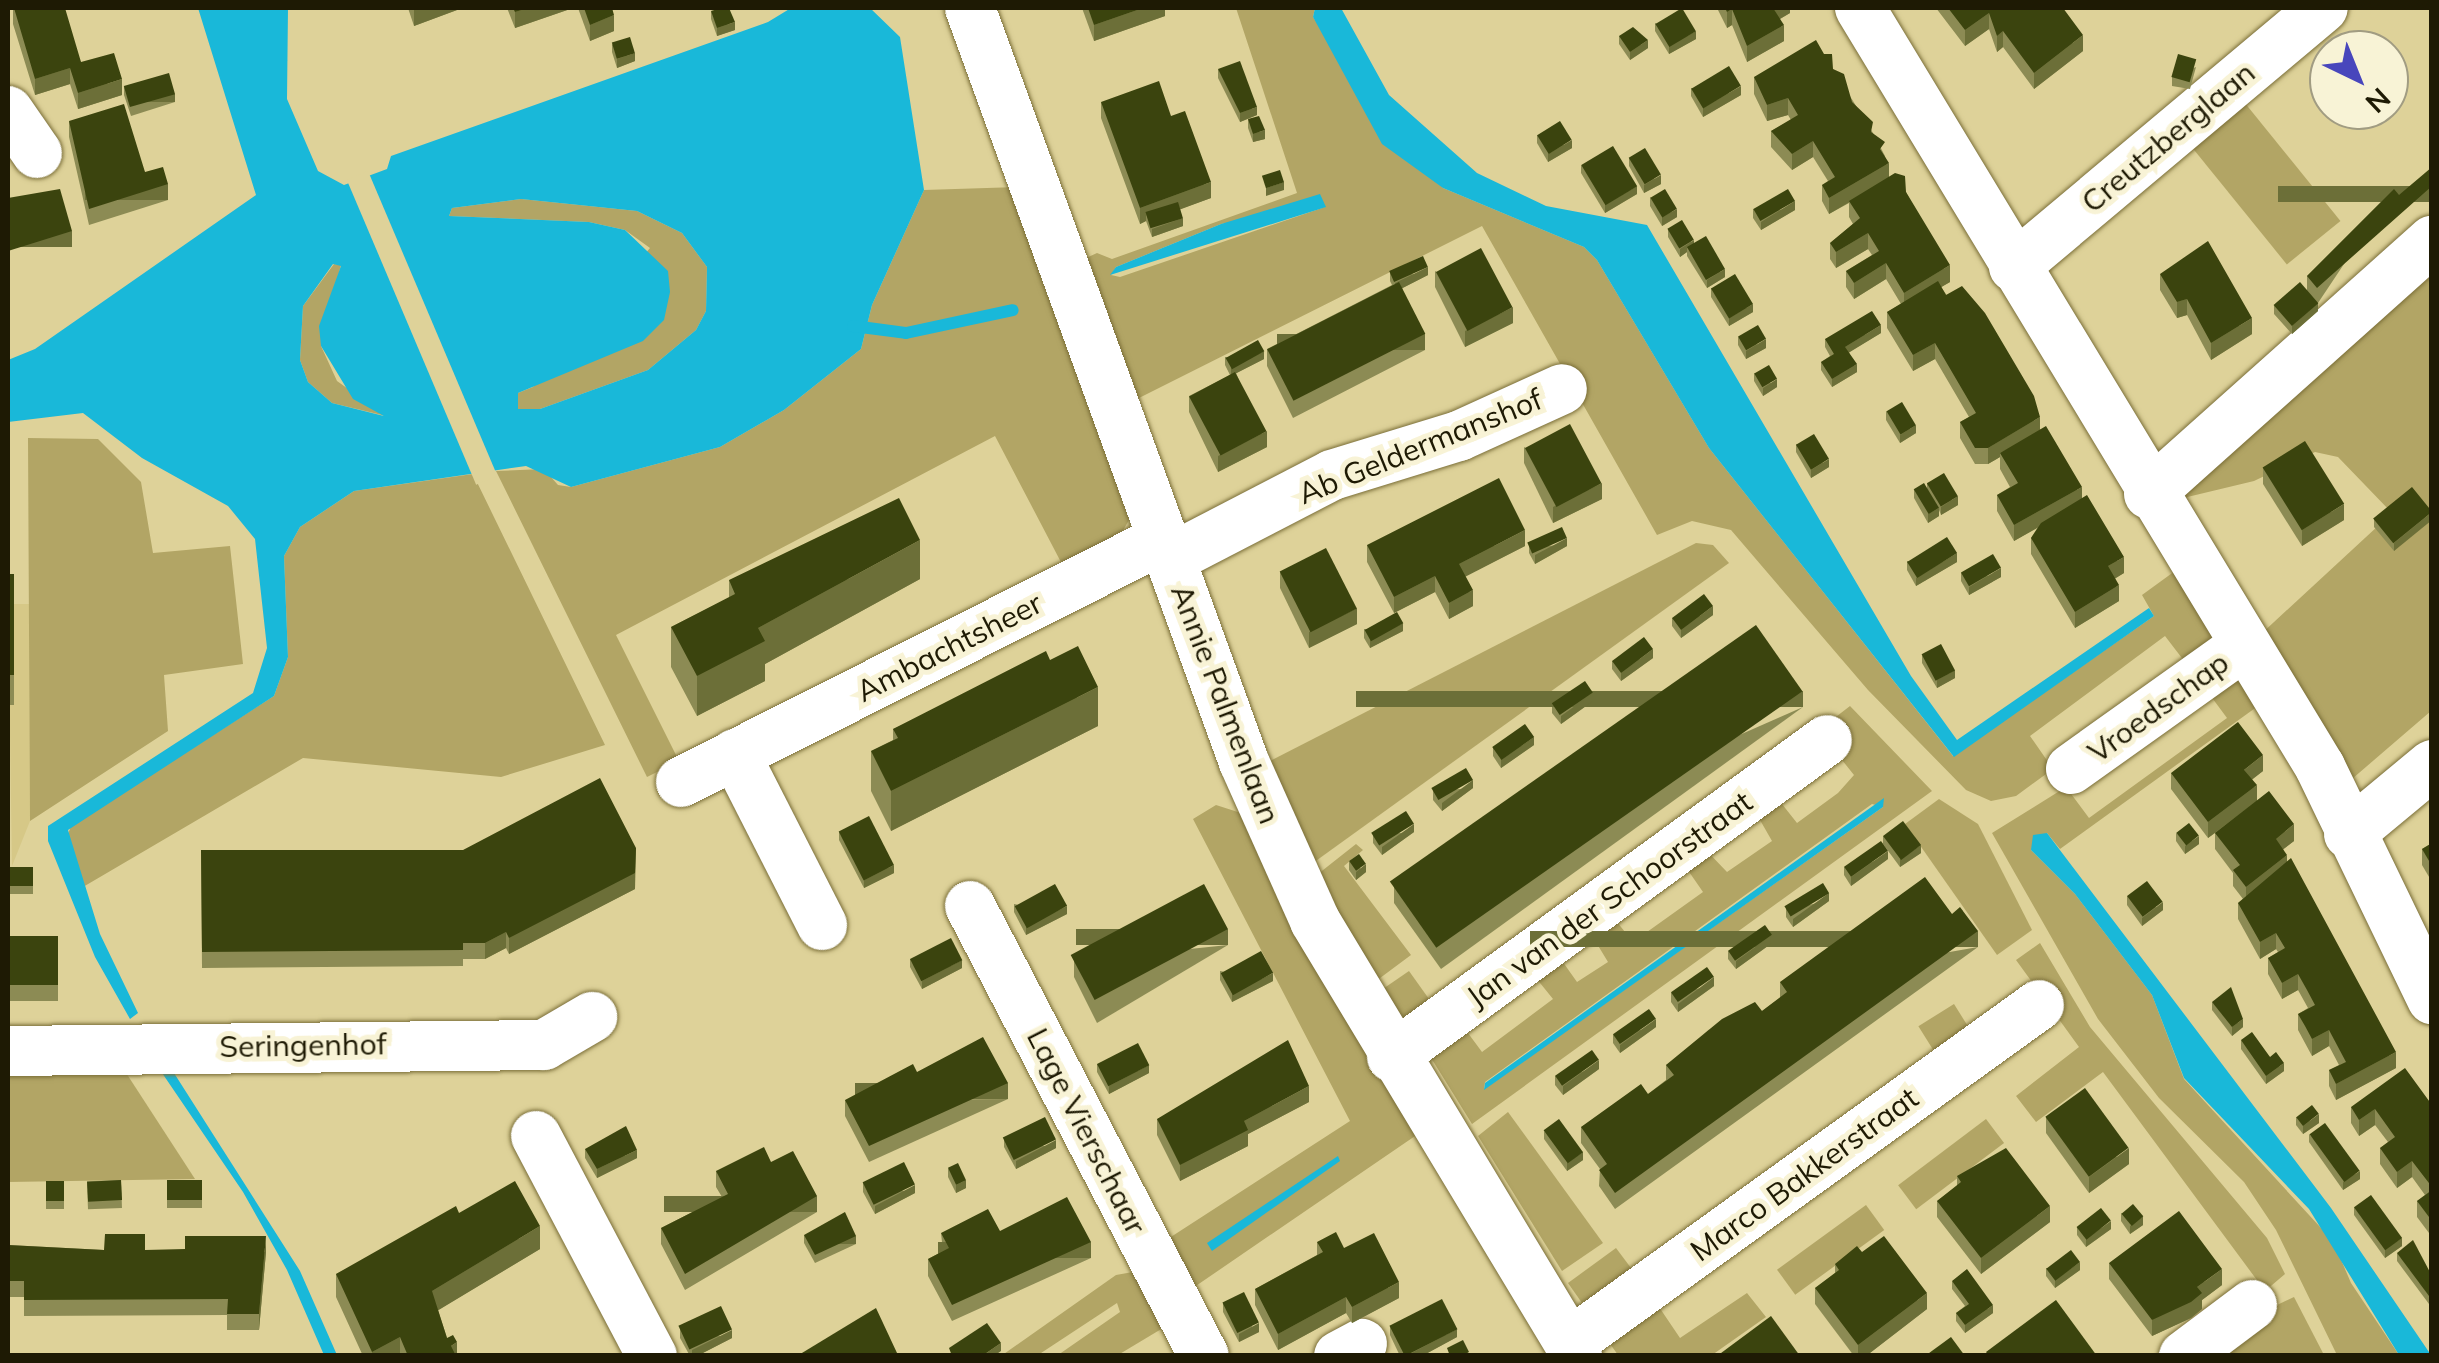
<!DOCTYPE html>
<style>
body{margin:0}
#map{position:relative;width:2439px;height:1363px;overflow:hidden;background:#ded299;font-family:Mulish,sans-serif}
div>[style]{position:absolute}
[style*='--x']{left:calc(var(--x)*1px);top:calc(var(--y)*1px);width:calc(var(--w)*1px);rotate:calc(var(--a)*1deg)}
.built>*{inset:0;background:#d6c887}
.green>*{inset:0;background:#b2a565;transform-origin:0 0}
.water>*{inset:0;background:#19b8d9}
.pier>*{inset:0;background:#ded299;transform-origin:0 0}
.stream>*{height:12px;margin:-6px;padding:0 6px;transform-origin:6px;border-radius:6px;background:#19b8d9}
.roads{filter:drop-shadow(0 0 2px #7a6e38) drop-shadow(0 0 2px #7a6e38)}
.minor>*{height:50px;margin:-25px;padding:0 25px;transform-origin:25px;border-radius:25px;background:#fff}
.wall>*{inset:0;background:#8c8b54;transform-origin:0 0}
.shaded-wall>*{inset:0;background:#6c6f38;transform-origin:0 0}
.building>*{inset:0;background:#3b440e;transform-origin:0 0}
span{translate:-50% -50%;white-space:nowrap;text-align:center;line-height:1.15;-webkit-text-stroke:10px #f8f3d6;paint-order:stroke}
.street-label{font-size:30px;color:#1e1a04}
.frame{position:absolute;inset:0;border:10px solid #1e1a04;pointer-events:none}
.north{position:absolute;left:2309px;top:30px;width:100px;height:100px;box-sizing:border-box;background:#f8f3d6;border:2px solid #a19c82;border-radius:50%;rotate:137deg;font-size:28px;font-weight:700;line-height:40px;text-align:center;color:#1e1a04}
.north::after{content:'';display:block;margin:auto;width:35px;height:45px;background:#4846bc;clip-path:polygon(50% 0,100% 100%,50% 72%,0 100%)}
</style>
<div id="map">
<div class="built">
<div style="clip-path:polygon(8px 604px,29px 604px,30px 821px,12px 866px)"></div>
</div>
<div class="green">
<div style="clip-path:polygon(evenodd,1236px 8px,1315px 8px,1313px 17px,1331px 44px,1443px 188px,1584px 247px,1597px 260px,1709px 448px,1953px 756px,2154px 616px,2142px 595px,2175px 571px,2218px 642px,2188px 666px,2165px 636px,2030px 736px,2053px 769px,2016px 796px,1991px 801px,1966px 790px,1868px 690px,1731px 530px,1692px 521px,1657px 535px,1482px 226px,1135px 400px,1084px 259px,1097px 253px,1112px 259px,1297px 193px,1236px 8px,1325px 207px,1120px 277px,1111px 275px,1116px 267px,1221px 224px,1325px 207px)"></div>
<div style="left:2236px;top:92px;width:166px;height:69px;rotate:51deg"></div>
<div style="clip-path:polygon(1018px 187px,1136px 508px,1114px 546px,1063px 566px,995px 436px,616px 635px,679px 761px,647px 777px,496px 471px,544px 469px,558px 485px,571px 487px,720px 447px,784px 410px,861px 349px,872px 305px,924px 190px)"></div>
<div style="clip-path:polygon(521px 199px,637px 211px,682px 233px,707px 267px,706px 311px,696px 330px,648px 370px,540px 409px,518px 409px,518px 393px,533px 387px,650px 248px,625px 230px,589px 222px,449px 216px,452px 208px)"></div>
<div style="clip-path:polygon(334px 264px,341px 265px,321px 346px,337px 381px,386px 416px,332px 403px,308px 382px,300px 360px,303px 306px)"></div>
<div style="clip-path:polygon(2431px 270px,2431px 711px,2345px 785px,2260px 635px,2392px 513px,2338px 457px,2315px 452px,2254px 481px,2179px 499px)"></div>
<div style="clip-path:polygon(28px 438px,98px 439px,141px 482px,153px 553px,230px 546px,243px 664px,164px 675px,168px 731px,30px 821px)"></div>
<div style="clip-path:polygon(473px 474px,605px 745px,501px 777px,303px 758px,83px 887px,67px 837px,71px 826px,274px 696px,288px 657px,284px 556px,300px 527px,354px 491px)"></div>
<div style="clip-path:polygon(1696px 543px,1713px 545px,1729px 563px,1313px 863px,1266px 763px)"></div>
<div style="clip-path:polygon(2236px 672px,2258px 706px,2060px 849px,2047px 833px,2031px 850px,2075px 894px,2152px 995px,2184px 1079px,2333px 1241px,2351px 1283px,2399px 1355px,2337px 1355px,2276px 1230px,2244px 1182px,2159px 1098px,2098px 1019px,1992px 833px,2066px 787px,2089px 818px,2227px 718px,2207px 691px)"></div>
<div style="clip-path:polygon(evenodd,1850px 706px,1932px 791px,1472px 1124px,1428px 1053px,1465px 1029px,1482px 1052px,1553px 999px,1532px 973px,1560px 958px,1577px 982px,1608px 962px,1591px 934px,1613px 917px,1633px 942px,1703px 892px,1685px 866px,1704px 848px,1727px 872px,1772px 841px,1756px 813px,1778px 799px,1797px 823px,1838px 793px,1854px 775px,1838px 755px,1828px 723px,1850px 706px,1872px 804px,1883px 807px,1484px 1089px,1485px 1082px,1872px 804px)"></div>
<div style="clip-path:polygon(1939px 799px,1978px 824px,2032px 930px,1997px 955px,1905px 824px)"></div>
<div style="clip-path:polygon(1216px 805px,1244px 814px,1418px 1134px,1187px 1292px,1160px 1244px,1350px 1121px,1193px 819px)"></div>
<div style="clip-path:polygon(1356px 844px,1363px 850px,1344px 866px,1411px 955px,1372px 984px,1318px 874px)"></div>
<div style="clip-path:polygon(2040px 943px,2090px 1027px,2267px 1238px,2285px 1274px,2265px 1291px,2103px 1072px,2036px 1122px,2016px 1096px,2079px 1047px,2016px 960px)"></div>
<div style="clip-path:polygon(1409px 971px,1434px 1006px,1397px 1027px,1377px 993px)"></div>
<div style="left:1954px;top:1004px;width:36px;height:42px;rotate:58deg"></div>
<div style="clip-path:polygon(119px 1062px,195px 1179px,8px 1182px,8px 1064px)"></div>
<div style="clip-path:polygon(1508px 1112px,1603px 1243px,1562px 1271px,1478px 1136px)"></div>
<div style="left:1986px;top:1119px;width:30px;height:110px;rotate:53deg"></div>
<div style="left:1866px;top:1205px;width:31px;height:110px;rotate:54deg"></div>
<div style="clip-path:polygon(1616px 1248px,1637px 1276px,1582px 1303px,1568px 1283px)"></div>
<div style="clip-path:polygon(1144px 1270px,1173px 1322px,1118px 1355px,1058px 1355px,1120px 1312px,1117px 1303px,1038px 1355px,1001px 1356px,1116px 1275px)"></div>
<div style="clip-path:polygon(1747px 1293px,1766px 1317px,1712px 1355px,1618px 1355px,1603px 1334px,1655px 1301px,1680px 1338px)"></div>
<div style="clip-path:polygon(2294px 1297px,2324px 1355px,2204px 1356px,2275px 1306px)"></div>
</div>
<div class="water">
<div style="clip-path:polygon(evenodd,198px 8px,288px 8px,287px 99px,318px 171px,344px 185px,387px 169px,391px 156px,768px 22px,791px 8px,870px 8px,900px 37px,924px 190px,872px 305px,861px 349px,784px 410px,720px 447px,571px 487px,526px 466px,354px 491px,300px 527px,284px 556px,288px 657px,274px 696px,68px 830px,100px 934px,138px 1013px,130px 1019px,95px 957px,48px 841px,48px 826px,253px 693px,267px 648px,255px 539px,228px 506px,142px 458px,83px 413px,8px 422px,8px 360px,35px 349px,256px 195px,198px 8px,521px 199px,637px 211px,682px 233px,707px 267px,706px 311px,696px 330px,648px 370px,540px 409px,518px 409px,518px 393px,643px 341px,664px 320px,670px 292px,668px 271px,625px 230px,589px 222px,449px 216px,452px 208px,521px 199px,198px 8px,333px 264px,341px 266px,319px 326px,321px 346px,353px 399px,384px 416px,332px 403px,308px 382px,300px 360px,303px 306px,333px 264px)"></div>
<div style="clip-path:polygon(1315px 8px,1341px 8px,1389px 95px,1477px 173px,1546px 206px,1647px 225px,1911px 676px,1957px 740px,2149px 608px,2154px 616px,1954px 757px,1709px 448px,1597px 260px,1584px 247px,1443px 188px,1382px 144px,1313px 17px)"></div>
<div style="clip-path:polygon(1320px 194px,1326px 207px,1110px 275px,1116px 267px,1221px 224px)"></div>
<div style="clip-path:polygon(1884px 798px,1883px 807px,1484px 1090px,1485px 1083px)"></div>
<div style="clip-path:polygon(2047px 833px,2331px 1208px,2431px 1355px,2399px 1355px,2309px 1209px,2184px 1078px,2152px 995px,2075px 894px,2031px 850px,2033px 835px)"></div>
<div style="clip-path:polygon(167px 1062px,300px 1271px,337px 1355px,324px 1355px,287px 1270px,243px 1192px,158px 1067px)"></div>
<div style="clip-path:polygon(1338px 1156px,1340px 1161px,1212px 1251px,1207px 1243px)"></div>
</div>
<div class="pier">
<div style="left:368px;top:171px;width:331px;height:23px;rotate:67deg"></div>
</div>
<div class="stream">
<div style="--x:853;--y:326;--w:53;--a:7.5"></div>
<div style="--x:906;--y:333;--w:109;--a:-12.1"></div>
</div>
<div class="roads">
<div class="minor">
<div style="--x:970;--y:8;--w:802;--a:70.03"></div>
<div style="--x:1244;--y:762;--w:174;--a:65.9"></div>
<div style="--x:1315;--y:921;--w:508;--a:58.94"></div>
<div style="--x:1860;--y:8;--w:888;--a:58.78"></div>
<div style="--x:2320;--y:767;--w:258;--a:64.2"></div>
<div style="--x:8;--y:111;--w:51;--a:55.4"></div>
<div style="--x:2014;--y:267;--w:403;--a:-40"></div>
<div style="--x:2149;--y:494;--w:380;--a:-41.8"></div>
<div style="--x:1170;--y:559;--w:182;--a:-27.4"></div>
<div style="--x:1332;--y:475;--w:133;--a:-17.1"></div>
<div style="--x:1459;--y:436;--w:113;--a:-24.5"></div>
<div style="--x:735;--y:754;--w:192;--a:63"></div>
<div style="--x:2071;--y:769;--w:214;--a:-35.5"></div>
<div style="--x:681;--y:782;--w:540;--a:-26.75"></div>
<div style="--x:2349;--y:834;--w:108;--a:-39.7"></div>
<div style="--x:970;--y:906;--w:507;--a:62.53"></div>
<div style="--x:8;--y:1051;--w:536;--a:-0.64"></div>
<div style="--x:544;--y:1045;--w:56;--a:-30.3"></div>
<div style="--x:1392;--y:1057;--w:538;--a:-36.08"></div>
<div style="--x:536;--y:1136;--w:249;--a:62.2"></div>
<div style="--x:1570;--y:1343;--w:578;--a:-35.78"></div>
<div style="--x:1339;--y:1356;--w:26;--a:-28"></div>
<div style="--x:2184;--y:1356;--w:85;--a:-36.9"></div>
</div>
</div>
<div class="wall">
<div style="clip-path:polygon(13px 8px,81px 62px,122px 95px,78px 109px,70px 84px,35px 95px,13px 24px)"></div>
<div style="clip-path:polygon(408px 8px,457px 8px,457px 10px,414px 26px)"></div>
<div style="clip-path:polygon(507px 8px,573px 8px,515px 28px)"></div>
<div style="clip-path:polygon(578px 8px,612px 8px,614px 31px,590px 41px)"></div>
<div style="clip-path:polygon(1082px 8px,1165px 8px,1165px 16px,1094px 41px)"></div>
<div style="clip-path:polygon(1717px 8px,1790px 8px,1790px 13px,1780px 19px,1784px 41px,1747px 62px,1732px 25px,1727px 28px)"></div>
<div style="clip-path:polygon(1936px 8px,2025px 8px,2083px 51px,2034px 89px,2003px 47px,1997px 52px,1989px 29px,1965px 46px)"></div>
<div style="clip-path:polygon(711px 11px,735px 30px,717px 36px,711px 19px)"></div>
<div style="clip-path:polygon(1655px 23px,1696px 39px,1669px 54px,1655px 31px)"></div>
<div style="clip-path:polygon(1619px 36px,1648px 48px,1630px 60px,1619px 44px)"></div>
<div style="clip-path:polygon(612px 44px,635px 61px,617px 68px,612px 52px)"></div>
<div style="clip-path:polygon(2196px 67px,2190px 89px,2172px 86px,2172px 77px)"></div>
<div style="clip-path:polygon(1218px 69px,1257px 115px,1240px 122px,1218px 78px)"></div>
<div style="clip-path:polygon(1833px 69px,1873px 133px,1885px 156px,1889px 177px,1906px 192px,1950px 282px,1941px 287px,2040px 429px,2082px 498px,2124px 573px,2115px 578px,2119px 601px,2075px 628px,2031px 554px,2031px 538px,2038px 527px,2014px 541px,1997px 511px,1997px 495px,2010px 487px,2000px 469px,2000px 457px,1988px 464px,1975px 464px,1960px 438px,1960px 422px,1969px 417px,1935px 359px,1913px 371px,1887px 328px,1887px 312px,1901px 304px,1886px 279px,1854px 299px,1846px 287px,1846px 271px,1872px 255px,1868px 249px,1836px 268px,1830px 259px,1830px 243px,1853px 224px,1849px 217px,1849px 203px,1829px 214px,1822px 201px,1822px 185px,1828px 181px,1813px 157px,1792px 170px,1771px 147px,1771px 131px,1791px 120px,1788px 115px,1767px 121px,1754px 94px,1754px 77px)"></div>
<div style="clip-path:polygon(124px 87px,175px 102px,131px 116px,124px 95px)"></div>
<div style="clip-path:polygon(1691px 88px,1741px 95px,1703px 117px,1691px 96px)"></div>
<div style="clip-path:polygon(1101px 102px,1171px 116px,1211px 198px,1180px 209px,1183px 226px,1152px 237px,1146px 221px,1140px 224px,1101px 118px)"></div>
<div style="clip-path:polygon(1248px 119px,1265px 139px,1253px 142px,1248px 128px)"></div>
<div style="clip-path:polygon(69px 121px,145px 172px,168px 200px,89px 225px,69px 137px)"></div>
<div style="clip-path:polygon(1537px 135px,1572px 148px,1548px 162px,1537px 143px)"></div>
<div style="clip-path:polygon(1629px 158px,1661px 184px,1644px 193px,1629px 166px)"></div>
<div style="clip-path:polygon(1581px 165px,1637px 194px,1605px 213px,1581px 173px)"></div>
<div style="clip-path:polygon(2394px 189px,2318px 303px,2318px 311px,2292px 334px,2274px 314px,2274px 306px,2307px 290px,2307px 276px)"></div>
<div style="clip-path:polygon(1650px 197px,1677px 217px,1662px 226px,1650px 206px)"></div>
<div style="clip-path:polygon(1753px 209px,1795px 210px,1761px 230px,1753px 218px)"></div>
<div style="clip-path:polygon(1668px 229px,1694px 243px,1725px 277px,1707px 288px,1687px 256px,1687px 252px,1680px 257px,1668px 237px)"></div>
<div style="clip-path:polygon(1435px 271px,1513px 323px,1465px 347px,1435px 287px)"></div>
<div style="clip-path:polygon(1390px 273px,1428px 275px,1402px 288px,1425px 350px,1293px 418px,1267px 366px,1267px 349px,1392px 285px,1390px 281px)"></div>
<div style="clip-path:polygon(2160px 274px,2252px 334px,2211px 360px,2187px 315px,2177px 318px,2160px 290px)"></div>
<div style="clip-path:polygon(1711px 288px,1753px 312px,1729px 326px,1711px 297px)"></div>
<div style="clip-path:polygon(1881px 333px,1849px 352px,1857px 372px,1832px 387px,1821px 370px,1821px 362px,1830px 356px,1825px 347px,1825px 339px)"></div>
<div style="clip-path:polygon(1738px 337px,1766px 348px,1746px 359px,1738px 345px)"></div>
<div style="clip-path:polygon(1225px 357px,1264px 359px,1236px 373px,1267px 447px,1218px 472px,1189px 412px,1189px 396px,1230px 375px,1225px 365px)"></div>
<div style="clip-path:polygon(1754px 373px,1777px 387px,1763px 396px,1754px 381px)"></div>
<div style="clip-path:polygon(1886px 411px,1916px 433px,1900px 443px,1886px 420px)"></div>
<div style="clip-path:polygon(1796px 444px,1829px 467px,1811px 478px,1796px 452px)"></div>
<div style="clip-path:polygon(1524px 447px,1602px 499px,1553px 523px,1524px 463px)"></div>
<div style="clip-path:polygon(2263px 468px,2344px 520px,2302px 546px,2263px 484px)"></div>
<div style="clip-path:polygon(1927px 483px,1958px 505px,1941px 515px,1939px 510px,1939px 516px,1928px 523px,1914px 498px,1914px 490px,1927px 489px)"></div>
<div style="clip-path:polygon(2432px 510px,2394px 551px,2374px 527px,2374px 519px)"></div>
<div style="clip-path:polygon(1367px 545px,1525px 546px,1465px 576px,1473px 606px,1449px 619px,1435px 592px,1394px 613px,1367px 562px)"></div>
<div style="clip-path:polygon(1529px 545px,1567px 546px,1535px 564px,1529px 553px)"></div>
<div style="clip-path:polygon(1907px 561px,1957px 562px,1916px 586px,1907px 570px)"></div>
<div style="clip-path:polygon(1280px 572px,1357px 624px,1309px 648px,1280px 588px)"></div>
<div style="clip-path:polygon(1961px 573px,2001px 577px,1969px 595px,1961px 581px)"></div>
<div style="left:8px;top:574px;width:6px;height:131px"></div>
<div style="clip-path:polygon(920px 579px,765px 664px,765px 681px,697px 716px,671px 667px,671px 627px,729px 598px,729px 580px)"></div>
<div style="clip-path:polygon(1713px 615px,1681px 638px,1672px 626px,1672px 618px)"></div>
<div style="clip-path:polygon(1364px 629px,1403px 631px,1370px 648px,1364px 638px)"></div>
<div style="clip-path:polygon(1922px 655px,1955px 678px,1937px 688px,1922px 663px)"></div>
<div style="clip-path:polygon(1653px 658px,1621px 681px,1612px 669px,1612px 661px)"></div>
<div style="clip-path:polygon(1050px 660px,1098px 726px,891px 831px,871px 791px,871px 751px,893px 740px,893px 729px)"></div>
<div style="clip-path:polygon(1593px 701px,1561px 724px,1552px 713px,1552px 704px)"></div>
<div style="clip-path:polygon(1803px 707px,1441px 969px,1394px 903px,1394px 887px)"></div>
<div style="clip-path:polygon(1534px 745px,1501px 768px,1493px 756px,1493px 748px)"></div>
<div style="clip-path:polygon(2263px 771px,2252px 779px,2257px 801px,2294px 841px,2283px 849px,2287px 861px,2396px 1068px,2336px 1100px,2329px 1086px,2329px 1070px,2339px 1065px,2329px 1046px,2312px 1056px,2298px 1030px,2298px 1014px,2308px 1008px,2298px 990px,2282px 999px,2268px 974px,2268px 958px,2278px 952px,2276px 949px,2260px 959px,2238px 919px,2238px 903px,2243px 899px,2233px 886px,2233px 873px,2215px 849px,2215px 833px,2208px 838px,2171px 789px,2171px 773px)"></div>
<div style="clip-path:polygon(1473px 788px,1442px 811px,1433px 800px,1433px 791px)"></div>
<div style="clip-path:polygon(839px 832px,894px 873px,864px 888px,839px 840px)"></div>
<div style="clip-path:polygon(1414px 832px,1382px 855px,1373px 843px,1373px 835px)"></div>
<div style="clip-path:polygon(2176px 833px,2199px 844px,2185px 854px,2176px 841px)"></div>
<div style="clip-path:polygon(1883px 836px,1921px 853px,1900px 867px,1883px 844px)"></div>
<div style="clip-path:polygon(2432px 843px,2432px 882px,2422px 865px,2422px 849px)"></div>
<div style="clip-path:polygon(201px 850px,635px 889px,509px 954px,506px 948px,485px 959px,463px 959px,463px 966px,202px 968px)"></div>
<div style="clip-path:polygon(1888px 859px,1851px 886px,1844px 875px,1844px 867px)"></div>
<div style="clip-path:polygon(1349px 861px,1366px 872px,1356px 880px,1349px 870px)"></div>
<div style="left:33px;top:867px;width:27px;height:25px;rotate:90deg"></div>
<div style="clip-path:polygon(2127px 896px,2163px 910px,2142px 926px,2127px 905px)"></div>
<div style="clip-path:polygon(1829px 901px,1793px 927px,1786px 917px,1786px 909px)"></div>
<div style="clip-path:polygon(1014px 904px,1067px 914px,1026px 935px,1014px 912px)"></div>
<div style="left:58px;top:936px;width:65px;height:50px;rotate:90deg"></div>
<div style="clip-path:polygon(1772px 943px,1736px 969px,1728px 959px,1728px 951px)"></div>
<div style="clip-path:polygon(1228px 945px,1097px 1023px,1074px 977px,1074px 961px)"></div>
<div style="clip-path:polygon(1978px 947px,1615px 1209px,1599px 1186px,1600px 1169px,1581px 1143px,1581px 1127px,1648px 1094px,1666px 1080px,1666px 1065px,1762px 1011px,1780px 998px,1780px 982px)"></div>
<div style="clip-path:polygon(910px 959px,962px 968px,922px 989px,910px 967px)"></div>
<div style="clip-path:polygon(1220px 971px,1273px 981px,1232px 1002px,1220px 980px)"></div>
<div style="clip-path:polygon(1714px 986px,1678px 1012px,1671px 1002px,1671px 993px)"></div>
<div style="clip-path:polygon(2212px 1002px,2243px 1027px,2232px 1036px,2212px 1010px)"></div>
<div style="clip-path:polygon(1656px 1027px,1620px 1053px,1613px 1043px,1613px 1035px)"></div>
<div style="clip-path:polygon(2241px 1040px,2270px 1057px,2284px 1071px,2266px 1084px,2241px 1049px)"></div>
<div style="clip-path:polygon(1097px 1064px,1149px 1073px,1109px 1094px,1097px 1072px)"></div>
<div style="clip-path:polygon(1599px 1069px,1563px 1095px,1555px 1085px,1555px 1076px)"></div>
<div style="clip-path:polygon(1008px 1099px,869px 1162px,845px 1116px,845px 1100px)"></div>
<div style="clip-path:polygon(1309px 1102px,1248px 1134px,1248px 1146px,1180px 1181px,1157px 1135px,1157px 1119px)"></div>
<div style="clip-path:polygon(2432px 1105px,2432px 1237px,2417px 1217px,2417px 1201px,2425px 1195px,2412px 1177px,2397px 1188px,2380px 1164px,2380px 1148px,2388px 1142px,2375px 1125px,2359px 1136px,2351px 1123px,2351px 1107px)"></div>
<div style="clip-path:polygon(2046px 1117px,2129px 1164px,2089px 1193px,2046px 1133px)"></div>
<div style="clip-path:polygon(2296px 1117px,2319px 1123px,2303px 1134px,2296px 1125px)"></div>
<div style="clip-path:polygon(1544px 1131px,1583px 1160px,1567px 1171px,1544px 1139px)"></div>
<div style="clip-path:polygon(2309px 1134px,2360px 1179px,2343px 1190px,2309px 1142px)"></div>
<div style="clip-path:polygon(1004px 1139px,1056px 1148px,1016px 1169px,1004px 1147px)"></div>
<div style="clip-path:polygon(585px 1149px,637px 1158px,597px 1178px,585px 1158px)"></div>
<div style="clip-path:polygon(771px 1162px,817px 1212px,685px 1290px,661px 1244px,661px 1228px,722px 1197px,716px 1187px,716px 1171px)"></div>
<div style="clip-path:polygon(948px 1168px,966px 1188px,956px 1193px,948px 1177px)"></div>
<div style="clip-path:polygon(1957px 1176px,2050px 1222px,1981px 1274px,1937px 1217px,1937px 1201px,1957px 1186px)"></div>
<div style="left:121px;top:1180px;width:28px;height:34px;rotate:88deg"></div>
<div style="left:167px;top:1180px;width:35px;height:28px"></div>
<div style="left:46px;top:1181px;width:18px;height:28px"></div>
<div style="clip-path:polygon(863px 1183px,915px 1193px,875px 1214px,863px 1192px)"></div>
<div style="clip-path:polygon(2354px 1207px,2402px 1246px,2385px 1258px,2354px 1215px)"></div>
<div style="clip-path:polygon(459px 1213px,540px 1249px,438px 1310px,447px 1338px,457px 1356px,363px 1356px,336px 1297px,336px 1274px)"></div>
<div style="clip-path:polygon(2121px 1213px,2143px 1225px,2130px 1234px,2121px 1221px)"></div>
<div style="clip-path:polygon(2077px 1227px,2111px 1229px,2086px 1247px,2077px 1235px)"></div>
<div style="clip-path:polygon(941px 1233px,1091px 1258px,952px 1321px,928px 1276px,928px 1259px,943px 1251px)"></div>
<div style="clip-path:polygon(804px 1235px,856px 1244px,815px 1263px,804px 1243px)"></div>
<div style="clip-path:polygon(1317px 1242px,1344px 1248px,1399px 1298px,1352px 1323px,1346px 1313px,1278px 1350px,1255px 1305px,1255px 1289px,1317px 1255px)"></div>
<div style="clip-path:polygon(8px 1245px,104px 1250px,266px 1252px,259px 1330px,227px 1330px,227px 1315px,24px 1316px,24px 1297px,8px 1297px)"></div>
<div style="clip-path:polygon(1862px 1252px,1927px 1309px,1866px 1356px,1854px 1356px,1815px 1304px,1815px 1288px,1835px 1273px,1835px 1264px)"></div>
<div style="clip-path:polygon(2397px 1253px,2432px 1276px,2432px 1308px,2397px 1261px)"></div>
<div style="clip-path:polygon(2109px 1263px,2222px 1285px,2202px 1300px,2202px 1309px,2191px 1318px,2152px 1336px,2109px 1279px)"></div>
<div style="clip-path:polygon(2046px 1268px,2080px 1270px,2055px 1288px,2046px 1276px)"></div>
<div style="clip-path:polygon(1952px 1281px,1993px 1313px,1965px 1333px,1956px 1321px,1956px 1313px,1965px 1306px,1952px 1289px)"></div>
<div style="clip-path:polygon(1223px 1303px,1259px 1332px,1239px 1342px,1223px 1312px)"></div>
<div style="clip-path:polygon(1390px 1327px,1457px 1337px,1422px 1356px,1400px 1356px,1390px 1335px)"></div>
<div style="clip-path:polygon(680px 1329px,732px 1338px,697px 1356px,690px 1356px,680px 1338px)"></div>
</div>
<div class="shaded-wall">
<div style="clip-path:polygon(421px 8px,457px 8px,457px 10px,414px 26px,414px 10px)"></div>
<div style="clip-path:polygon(528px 8px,573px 8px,515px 28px,515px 12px)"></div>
<div style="clip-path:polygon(1143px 8px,1165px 8px,1165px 16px,1094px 41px,1094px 25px)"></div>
<div style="clip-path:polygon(1773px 8px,1790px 8px,1790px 13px,1773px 23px)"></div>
<div style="clip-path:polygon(1732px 9px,1732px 25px,1727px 28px,1727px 12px)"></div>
<div style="clip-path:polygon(1989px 13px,1989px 29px,1965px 46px,1965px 30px)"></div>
<div style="clip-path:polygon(614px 15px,614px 31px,590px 41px,590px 25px)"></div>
<div style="clip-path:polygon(735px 22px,735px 30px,717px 36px,717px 28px)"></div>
<div style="clip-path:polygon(1784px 25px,1784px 41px,1747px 62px,1747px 46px)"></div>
<div style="clip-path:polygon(1696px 31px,1696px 39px,1669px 54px,1669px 46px)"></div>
<div style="clip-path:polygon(2003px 31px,2003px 47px,1997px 52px,1997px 36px)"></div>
<div style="clip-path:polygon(2083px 35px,2083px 51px,2034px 89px,2034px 73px)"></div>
<div style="clip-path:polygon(1648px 40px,1648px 48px,1630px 60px,1630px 52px)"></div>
<div style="clip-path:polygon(635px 53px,635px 61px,617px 68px,617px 59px)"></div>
<div style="clip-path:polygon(70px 68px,70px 84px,35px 95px,35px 79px)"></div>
<div style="clip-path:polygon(122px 79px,122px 95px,78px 109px,78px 93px)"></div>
<div style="clip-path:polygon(1741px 86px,1741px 95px,1703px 117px,1703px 108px)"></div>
<div style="left:175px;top:94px;width:8px;height:46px;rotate:90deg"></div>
<div style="clip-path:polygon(1788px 98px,1788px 115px,1767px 121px,1767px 105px)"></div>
<div style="clip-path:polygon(1257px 107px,1257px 115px,1240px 122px,1240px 113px)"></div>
<div style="clip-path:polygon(1265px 130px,1265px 139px,1253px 142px,1253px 134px)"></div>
<div style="clip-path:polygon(1572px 140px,1572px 148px,1548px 162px,1548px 154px)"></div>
<div style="clip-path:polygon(1813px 141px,1813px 157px,1792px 170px,1792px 154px)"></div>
<div style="clip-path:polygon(1889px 163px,1889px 179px,1829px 214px,1829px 198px)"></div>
<div style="clip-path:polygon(1661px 175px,1661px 184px,1644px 193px,1644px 185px)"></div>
<div style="clip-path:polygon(1211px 182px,1211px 198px,1149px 221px,1146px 214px,1146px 221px,1140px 224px,1140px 208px)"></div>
<div style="clip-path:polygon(1284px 182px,1284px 190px,1266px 196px,1266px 188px)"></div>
<div style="left:168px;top:184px;width:16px;height:83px;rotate:90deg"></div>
<div style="clip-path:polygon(1637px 186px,1637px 194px,1605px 213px,1605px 205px)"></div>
<div style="left:2432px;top:186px;width:16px;height:154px;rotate:90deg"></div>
<div style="clip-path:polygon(1795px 201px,1795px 210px,1761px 230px,1761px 222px)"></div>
<div style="clip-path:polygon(1677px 209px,1677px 217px,1662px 226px,1662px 217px)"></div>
<div style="clip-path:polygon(1183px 218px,1183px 226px,1152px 237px,1152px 229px)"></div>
<div style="left:72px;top:231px;width:16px;height:67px;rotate:90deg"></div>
<div style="clip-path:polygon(1868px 233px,1868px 249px,1836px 268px,1836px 252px)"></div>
<div style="clip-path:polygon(1694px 240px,1694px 248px,1687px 248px,1687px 252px,1680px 257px,1680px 249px)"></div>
<div style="clip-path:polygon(1886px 263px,1886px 279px,1854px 299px,1854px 283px)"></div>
<div style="clip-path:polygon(1950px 265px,1950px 282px,1904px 309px,1904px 293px)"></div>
<div style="clip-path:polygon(1428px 267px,1428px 275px,1395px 292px,1395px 283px)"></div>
<div style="clip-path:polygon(1725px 269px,1725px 277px,1707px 288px,1707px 280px)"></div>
<div style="clip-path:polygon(2187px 299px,2187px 315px,2177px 318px,2177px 302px)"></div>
<div style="clip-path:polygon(2318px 303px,2318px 311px,2292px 334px,2292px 326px)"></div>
<div style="clip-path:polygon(1753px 304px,1753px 312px,1729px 326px,1729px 318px)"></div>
<div style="clip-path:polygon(1513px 307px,1513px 323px,1465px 347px,1465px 331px)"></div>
<div style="clip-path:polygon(2252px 318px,2252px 334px,2211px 360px,2211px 343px)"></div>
<div style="clip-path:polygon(1881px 325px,1881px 333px,1845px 355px,1845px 347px)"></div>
<div style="left:1425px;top:334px;width:16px;height:148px;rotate:90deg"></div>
<div style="clip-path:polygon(1766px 339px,1766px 348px,1746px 359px,1746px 351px)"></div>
<div style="clip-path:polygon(1935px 343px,1935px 359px,1913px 371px,1913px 355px)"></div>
<div style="clip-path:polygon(1264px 351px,1264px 359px,1231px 376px,1231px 368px)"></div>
<div style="clip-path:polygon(1857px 364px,1857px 372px,1832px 387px,1832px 379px)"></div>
<div style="clip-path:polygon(1777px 379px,1777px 387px,1763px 396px,1763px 388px)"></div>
<div style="clip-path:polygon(2040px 417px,2040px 433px,2000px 453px,2000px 457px,1988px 464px,1988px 448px)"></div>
<div style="clip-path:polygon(1916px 425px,1916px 433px,1900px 443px,1900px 435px)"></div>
<div style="clip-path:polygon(1267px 431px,1267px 447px,1218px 472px,1218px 456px)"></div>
<div style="clip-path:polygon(1829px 459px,1829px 467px,1811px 478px,1811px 470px)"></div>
<div style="clip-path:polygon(1602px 483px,1602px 499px,1553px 523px,1553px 507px)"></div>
<div style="clip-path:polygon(2082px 487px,2082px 503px,2014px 541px,2014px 525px)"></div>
<div style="clip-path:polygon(1958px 496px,1958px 505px,1941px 515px,1941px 507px)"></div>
<div style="clip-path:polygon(2344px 504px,2344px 520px,2302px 546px,2302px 530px)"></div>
<div style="clip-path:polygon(1939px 508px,1939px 516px,1928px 523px,1928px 514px)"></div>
<div style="clip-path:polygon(2432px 512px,2432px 520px,2394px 551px,2394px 543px)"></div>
<div style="clip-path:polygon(1525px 530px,1525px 546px,1459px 580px,1459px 564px)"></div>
<div style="clip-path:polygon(1567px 538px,1567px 546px,1535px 564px,1535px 555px)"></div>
<div style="clip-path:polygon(920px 540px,920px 579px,765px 664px,765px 681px,697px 716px,697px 676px,758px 628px)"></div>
<div style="clip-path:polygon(1957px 553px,1957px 562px,1916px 586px,1916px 578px)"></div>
<div style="clip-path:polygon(2124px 557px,2124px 573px,2108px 583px,2108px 566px)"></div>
<div style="clip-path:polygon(2001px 568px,2001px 577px,1969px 595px,1969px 587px)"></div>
<div style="clip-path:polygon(1435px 576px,1435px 592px,1394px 613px,1394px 597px)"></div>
<div style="clip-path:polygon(2119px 585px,2119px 601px,2075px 628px,2075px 612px)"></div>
<div style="clip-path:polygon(1473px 590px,1473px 606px,1449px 619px,1449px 603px)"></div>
<div style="clip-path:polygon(1713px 606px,1713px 615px,1681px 638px,1681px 630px)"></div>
<div style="clip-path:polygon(1357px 608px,1357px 624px,1309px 648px,1309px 632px)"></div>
<div style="clip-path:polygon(1403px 623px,1403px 631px,1370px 648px,1370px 640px)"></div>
<div style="clip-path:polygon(1653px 649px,1653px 658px,1621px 681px,1621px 673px)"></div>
<div style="clip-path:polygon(1955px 670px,1955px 678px,1937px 688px,1937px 680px)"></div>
<div style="clip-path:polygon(1098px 687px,1098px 726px,891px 831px,891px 791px)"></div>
<div style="left:1803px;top:691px;width:16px;height:447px;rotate:90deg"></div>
<div style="clip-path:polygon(1593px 693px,1593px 701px,1561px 724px,1561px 716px)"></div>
<div style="clip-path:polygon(1534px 737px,1534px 745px,1501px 768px,1501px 760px)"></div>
<div style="clip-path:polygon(2263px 755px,2263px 771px,2244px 786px,2244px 770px)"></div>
<div style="clip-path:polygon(1473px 780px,1473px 788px,1442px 811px,1442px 803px)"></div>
<div style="clip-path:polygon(2257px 785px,2257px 801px,2208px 838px,2208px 822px)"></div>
<div style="clip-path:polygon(1414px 824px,1414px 832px,1382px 855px,1382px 847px)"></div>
<div style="clip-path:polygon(2294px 824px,2294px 841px,2276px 855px,2276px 839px)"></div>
<div style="clip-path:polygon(2199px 836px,2199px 844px,2185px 854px,2185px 846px)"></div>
<div style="clip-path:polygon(1921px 845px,1921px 853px,1900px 867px,1900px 859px)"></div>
<div style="clip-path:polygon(636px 848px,635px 889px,509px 954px,509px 938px)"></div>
<div style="clip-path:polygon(1888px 851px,1888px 859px,1851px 886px,1851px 877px)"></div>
<div style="clip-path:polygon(2287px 855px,2287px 871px,2246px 903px,2246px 887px)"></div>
<div style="clip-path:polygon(1366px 864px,1366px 872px,1356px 880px,1356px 872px)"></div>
<div style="clip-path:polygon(894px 865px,894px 873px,864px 888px,864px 880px)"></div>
<div style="clip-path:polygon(1829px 893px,1829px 901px,1793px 927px,1793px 919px)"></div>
<div style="clip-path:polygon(2163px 902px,2163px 910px,2142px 926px,2142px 918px)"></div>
<div style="clip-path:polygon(1067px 906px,1067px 914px,1026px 935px,1026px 926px)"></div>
<div style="left:1228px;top:929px;width:16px;height:152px;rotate:90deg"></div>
<div style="left:1978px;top:931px;width:16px;height:448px;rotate:90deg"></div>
<div style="clip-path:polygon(506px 932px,506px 948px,485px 959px,485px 943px)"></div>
<div style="clip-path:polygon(2276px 933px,2276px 949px,2260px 959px,2260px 942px)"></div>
<div style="clip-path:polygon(1772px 935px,1772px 943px,1736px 969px,1736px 961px)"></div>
<div style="clip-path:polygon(962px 960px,962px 968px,922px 989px,922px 981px)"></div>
<div style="clip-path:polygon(1273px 973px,1273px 981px,1232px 1002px,1232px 994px)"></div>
<div style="clip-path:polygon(2298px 974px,2298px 990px,2282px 999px,2282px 983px)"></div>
<div style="clip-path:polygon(1714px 977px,1714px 986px,1678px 1012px,1678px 1004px)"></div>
<div style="clip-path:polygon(1656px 1019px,1656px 1027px,1620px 1053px,1620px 1045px)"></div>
<div style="clip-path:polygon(2243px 1019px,2243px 1027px,2232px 1036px,2232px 1027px)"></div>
<div style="clip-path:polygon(2329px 1030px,2329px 1046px,2312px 1056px,2312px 1039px)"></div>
<div style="clip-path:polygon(2396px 1052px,2396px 1068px,2336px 1100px,2336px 1084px)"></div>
<div style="clip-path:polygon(1599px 1060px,1599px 1069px,1563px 1095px,1563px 1086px)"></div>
<div style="clip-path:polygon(2284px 1063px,2284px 1071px,2266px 1084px,2266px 1076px)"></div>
<div style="clip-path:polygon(1149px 1065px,1149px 1073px,1109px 1094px,1109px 1086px)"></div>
<div style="left:1008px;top:1083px;width:16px;height:153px;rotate:90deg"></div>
<div style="clip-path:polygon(1309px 1086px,1309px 1102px,1248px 1134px,1248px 1146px,1180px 1181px,1180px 1165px,1244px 1121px)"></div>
<div style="clip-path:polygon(2375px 1109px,2375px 1125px,2359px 1136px,2359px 1120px)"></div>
<div style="clip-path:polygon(2319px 1114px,2319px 1123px,2303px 1134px,2303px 1126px)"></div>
<div style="clip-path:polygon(1056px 1140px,1056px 1148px,1016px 1169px,1016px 1161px)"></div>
<div style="clip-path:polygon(2129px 1148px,2129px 1164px,2089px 1193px,2089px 1177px)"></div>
<div style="clip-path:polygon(637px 1150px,637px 1158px,597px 1178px,597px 1169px)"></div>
<div style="clip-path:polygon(1583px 1152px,1583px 1160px,1567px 1171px,1567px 1163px)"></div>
<div style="clip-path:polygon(2412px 1161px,2412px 1177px,2397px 1188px,2397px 1172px)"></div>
<div style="clip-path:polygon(2360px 1171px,2360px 1179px,2343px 1190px,2343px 1182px)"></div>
<div style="clip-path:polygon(966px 1180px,966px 1188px,956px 1193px,956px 1185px)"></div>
<div style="clip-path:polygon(915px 1185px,915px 1193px,875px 1214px,875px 1206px)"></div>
<div style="left:817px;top:1196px;width:16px;height:153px;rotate:90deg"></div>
<div style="clip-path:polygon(2050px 1206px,2050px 1222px,1981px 1274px,1981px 1258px)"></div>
<div style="clip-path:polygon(2143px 1216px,2143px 1225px,2130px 1234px,2130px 1226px)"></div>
<div style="clip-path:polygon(2111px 1221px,2111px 1229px,2086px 1247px,2086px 1239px)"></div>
<div style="clip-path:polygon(540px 1226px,540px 1249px,432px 1314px,432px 1291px)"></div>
<div style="clip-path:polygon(266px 1236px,266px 1252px,259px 1330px,259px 1314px)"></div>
<div style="left:856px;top:1236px;width:8px;height:45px;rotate:90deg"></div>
<div style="clip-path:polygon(2402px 1238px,2402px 1246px,2385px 1258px,2385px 1249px)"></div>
<div style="left:1091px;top:1242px;width:16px;height:153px;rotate:90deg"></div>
<div style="clip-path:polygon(2080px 1262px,2080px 1270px,2055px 1288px,2055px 1280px)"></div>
<div style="clip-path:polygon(2222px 1269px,2222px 1285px,2202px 1300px,2202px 1309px,2191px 1318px,2152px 1336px,2152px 1320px)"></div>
<div style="clip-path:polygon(1399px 1282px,1399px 1298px,1352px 1323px,1352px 1307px)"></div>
<div style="clip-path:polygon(1927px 1293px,1927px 1309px,1866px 1356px,1858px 1356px,1858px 1345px)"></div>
<div style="clip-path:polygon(1346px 1297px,1346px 1313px,1278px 1350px,1278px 1334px)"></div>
<div style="clip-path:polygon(1993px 1305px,1993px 1313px,1965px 1333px,1965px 1325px)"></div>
<div style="clip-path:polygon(1259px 1323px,1259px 1332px,1239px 1342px,1239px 1334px)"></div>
<div style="clip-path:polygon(1457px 1329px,1457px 1337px,1422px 1356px,1406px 1356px)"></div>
<div style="clip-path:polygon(732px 1330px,732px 1338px,697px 1356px,692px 1356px,692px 1350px)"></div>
<div style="clip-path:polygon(400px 1337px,400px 1356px,372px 1356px,372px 1352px)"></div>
<div style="clip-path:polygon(457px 1342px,457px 1356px,451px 1356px,451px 1346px)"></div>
<div style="clip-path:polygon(1001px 1343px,1001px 1351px,994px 1356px,982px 1356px)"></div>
</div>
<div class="building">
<div style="clip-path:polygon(14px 8px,65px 8px,81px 62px,114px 53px,122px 79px,78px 93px,70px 68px,35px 79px)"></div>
<div style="clip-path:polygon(513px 8px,528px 8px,515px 12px)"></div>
<div style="clip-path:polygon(584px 8px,612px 8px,614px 15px,590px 25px)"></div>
<div style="clip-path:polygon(721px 8px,729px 8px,735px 22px,717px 28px,711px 11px)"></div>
<div style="clip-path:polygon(1088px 8px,1143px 8px,1094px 25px)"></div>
<div style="left:1682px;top:8px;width:27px;height:31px;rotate:59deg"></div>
<div style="clip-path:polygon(1725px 8px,1773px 8px,1784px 25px,1747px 46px,1732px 9px,1727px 12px)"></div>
<div style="clip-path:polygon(1948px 8px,2025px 8px,2027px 10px,2029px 8px,2063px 8px,2083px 35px,2034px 73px,2003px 31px,1997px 36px,1989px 13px,1965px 30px)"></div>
<div style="clip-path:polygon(1633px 27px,1648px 40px,1630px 52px,1619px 36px)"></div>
<div style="left:630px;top:37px;width:17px;height:19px;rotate:73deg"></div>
<div style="clip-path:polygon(1816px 40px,1824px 54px,1832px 54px,1833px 69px,1844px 74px,1852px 102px,1873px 122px,1871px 132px,1885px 142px,1880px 149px,1889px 163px,1829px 198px,1822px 185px,1835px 177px,1813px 141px,1792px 154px,1771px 131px,1798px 115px,1788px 98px,1767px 105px,1754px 77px)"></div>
<div style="left:2178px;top:54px;width:19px;height:24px;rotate:16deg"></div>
<div style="clip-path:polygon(1240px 61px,1257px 107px,1240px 113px,1218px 69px)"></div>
<div style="left:1729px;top:66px;width:23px;height:44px;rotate:59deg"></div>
<div style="left:169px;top:73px;width:22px;height:47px;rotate:74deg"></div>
<div style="clip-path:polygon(1159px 81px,1171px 116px,1185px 111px,1211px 182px,1140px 208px,1101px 102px)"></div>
<div style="clip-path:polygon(124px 104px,145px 172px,163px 167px,168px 184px,89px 209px,69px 121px)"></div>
<div style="clip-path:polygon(1259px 116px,1265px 130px,1253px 134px,1248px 119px)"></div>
<div style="left:1560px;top:121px;width:22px;height:27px;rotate:58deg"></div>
<div style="left:1613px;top:146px;width:47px;height:37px;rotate:59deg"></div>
<div style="left:1645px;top:148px;width:31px;height:19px;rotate:59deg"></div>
<div style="clip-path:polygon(2432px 167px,2432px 186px,2317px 288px,2307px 276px,2394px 189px,2399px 195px)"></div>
<div style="left:1280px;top:170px;width:13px;height:19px;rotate:72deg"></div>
<div style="clip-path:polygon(1895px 173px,1905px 176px,1906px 192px,1950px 265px,1904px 293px,1886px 263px,1854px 283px,1846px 271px,1879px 251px,1868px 233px,1836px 252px,1830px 243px,1860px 218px,1849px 201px)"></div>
<div style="clip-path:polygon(60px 189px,72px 231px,8px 251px,8px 198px)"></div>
<div style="left:1665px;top:189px;width:23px;height:17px;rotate:59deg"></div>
<div style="left:1788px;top:189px;width:14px;height:40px;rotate:60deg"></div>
<div style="left:1178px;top:202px;width:17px;height:34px;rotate:73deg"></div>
<div style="left:1682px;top:220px;width:23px;height:17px;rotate:59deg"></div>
<div style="left:1706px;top:236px;width:38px;height:22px;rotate:60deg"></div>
<div style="clip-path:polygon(2208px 241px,2252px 318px,2211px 343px,2187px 299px,2177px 302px,2160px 274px)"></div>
<div style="left:1481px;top:248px;width:67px;height:51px;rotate:62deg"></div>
<div style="left:1423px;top:256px;width:12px;height:37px;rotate:66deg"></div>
<div style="left:1735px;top:274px;width:35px;height:28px;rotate:59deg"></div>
<div style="clip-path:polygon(1938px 281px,1946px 295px,1962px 286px,1985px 313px,2034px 396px,2040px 417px,1988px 448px,1975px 448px,1960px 422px,1976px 413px,1935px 343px,1913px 355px,1887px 312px)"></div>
<div style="left:1399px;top:282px;width:58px;height:148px;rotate:63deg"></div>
<div style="left:2300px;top:282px;width:28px;height:35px;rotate:49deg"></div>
<div style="clip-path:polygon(1872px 311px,1881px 325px,1845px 347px,1857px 364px,1832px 379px,1821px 362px,1834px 354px,1825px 339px)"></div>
<div style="left:1758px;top:325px;width:16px;height:23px;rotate:60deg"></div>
<div style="left:1258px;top:340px;width:13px;height:37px;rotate:61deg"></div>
<div style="left:1769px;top:365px;width:16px;height:17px;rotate:60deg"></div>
<div style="left:1235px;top:372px;width:67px;height:52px;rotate:62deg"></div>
<div style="left:1902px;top:402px;width:27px;height:18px;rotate:59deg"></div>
<div style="left:1570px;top:424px;width:67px;height:51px;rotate:62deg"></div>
<div style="clip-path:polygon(2046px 426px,2082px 487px,2014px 525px,1997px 495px,2018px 483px,2000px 453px)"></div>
<div style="left:1814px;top:434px;width:29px;height:21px;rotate:59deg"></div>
<div style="left:2305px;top:441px;width:74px;height:50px;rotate:58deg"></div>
<div style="left:1944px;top:473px;width:27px;height:20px;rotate:59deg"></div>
<div style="clip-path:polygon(1499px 478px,1525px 530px,1459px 564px,1473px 590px,1449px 603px,1435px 576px,1394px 597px,1367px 545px)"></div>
<div style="left:1924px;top:483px;width:29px;height:12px;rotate:59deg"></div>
<div style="left:2412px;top:487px;width:32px;height:50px;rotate:51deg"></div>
<div style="clip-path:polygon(2087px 495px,2124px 557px,2108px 566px,2119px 585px,2075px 612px,2031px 538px,2041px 523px)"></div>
<div style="clip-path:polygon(899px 498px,920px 540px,758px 628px,765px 641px,697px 676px,671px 627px,735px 594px,729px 580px)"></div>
<div style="left:1562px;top:527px;width:12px;height:38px;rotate:66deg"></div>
<div style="left:1947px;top:537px;width:19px;height:47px;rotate:58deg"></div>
<div style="left:1326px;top:548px;width:68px;height:52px;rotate:63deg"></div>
<div style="left:1993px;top:554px;width:16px;height:37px;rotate:60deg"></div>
<div style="left:8px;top:574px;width:6px;height:101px"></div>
<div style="left:1704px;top:594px;width:15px;height:40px;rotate:53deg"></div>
<div style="left:1397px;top:612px;width:13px;height:37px;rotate:61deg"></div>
<div style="left:1756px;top:625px;width:81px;height:447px;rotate:55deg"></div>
<div style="left:1644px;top:637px;width:15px;height:40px;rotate:53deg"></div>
<div style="left:1941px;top:644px;width:30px;height:22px;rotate:62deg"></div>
<div style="clip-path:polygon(1078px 646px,1098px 687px,891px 791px,871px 751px,898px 738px,893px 729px,1046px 651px,1050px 660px)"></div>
<div style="left:1585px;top:681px;width:14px;height:40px;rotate:56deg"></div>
<div style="clip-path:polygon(2238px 722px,2263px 755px,2244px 770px,2257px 785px,2208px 822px,2171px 773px)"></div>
<div style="left:1525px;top:724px;width:16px;height:40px;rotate:55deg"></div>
<div style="left:1466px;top:768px;width:14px;height:40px;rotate:60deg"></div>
<div style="clip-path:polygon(600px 778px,636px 848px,635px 873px,509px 938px,506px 932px,485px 943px,463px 943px,463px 950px,202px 952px,201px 850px,463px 850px)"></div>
<div style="clip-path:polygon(2269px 791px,2294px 824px,2276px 839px,2287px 855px,2246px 887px,2233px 870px,2240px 865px,2215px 833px)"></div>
<div style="left:1406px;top:811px;width:15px;height:41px;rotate:58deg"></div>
<div style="left:869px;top:816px;width:55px;height:34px;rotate:63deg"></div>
<div style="left:1903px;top:821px;width:30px;height:25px;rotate:53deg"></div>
<div style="left:2189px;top:823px;width:16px;height:16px;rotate:52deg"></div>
<div style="left:1881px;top:841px;width:12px;height:45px;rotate:55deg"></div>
<div style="clip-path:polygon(2432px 843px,2432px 866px,2422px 849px)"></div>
<div style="left:1359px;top:854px;width:12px;height:12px;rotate:55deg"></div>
<div style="clip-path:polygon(2291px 858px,2396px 1052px,2336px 1084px,2329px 1070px,2346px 1062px,2329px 1030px,2312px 1039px,2305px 1026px,2298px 1014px,2315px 1005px,2307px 990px,2298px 974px,2282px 983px,2268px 958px,2285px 948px,2276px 933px,2260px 942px,2238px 903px)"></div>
<div style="left:33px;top:867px;width:19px;height:25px;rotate:90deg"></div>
<div style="clip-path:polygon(1925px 877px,1952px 914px,1960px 907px,1978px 931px,1615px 1193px,1599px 1170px,1607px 1164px,1581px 1127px,1641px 1084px,1648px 1094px,1674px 1075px,1666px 1065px,1722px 1019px,1755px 1002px,1762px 1011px,1787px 992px,1780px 982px)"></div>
<div style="left:2147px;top:881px;width:26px;height:25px;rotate:53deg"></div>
<div style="left:1823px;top:883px;width:12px;height:45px;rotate:59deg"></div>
<div style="left:1055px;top:884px;width:25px;height:46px;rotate:61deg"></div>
<div style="left:1204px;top:884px;width:51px;height:151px;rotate:62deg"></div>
<div style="left:1765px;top:925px;width:12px;height:45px;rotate:55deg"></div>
<div style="left:58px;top:936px;width:49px;height:50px;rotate:90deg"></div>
<div style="left:951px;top:938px;width:25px;height:46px;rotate:63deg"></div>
<div style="left:1261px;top:951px;width:25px;height:46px;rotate:61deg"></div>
<div style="left:1707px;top:967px;width:12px;height:44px;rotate:55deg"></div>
<div style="clip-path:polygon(2231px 987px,2243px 1019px,2232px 1027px,2212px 1002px)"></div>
<div style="left:1649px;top:1009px;width:12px;height:44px;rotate:55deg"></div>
<div style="clip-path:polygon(2252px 1032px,2270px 1057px,2276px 1052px,2284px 1063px,2266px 1076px,2241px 1040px)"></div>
<div style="clip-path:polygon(983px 1037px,1008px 1083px,869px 1146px,845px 1100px,913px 1064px,917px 1072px)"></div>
<div style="clip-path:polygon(1288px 1040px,1309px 1086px,1244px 1121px,1248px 1130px,1180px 1165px,1157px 1119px)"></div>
<div style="left:1138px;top:1043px;width:25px;height:46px;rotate:63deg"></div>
<div style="left:1592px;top:1050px;width:12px;height:45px;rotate:55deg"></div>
<div style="clip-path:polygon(2405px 1068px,2432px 1105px,2432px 1187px,2412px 1161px,2397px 1172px,2380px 1148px,2395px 1137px,2375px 1109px,2359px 1120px,2351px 1107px)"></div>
<div style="left:2085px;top:1088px;width:74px;height:49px;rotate:54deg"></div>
<div style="left:2312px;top:1105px;width:11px;height:20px;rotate:52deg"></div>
<div style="left:1045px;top:1117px;width:25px;height:47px;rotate:64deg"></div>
<div style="left:1559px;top:1119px;width:41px;height:19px;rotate:54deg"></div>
<div style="left:2325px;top:1123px;width:59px;height:19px;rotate:54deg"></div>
<div style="clip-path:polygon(626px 1126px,637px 1150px,597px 1169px,585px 1149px)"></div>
<div style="clip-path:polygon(764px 1147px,771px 1162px,793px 1151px,817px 1196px,685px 1274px,661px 1228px,728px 1194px,716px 1171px)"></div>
<div style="clip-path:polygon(2006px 1148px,2050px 1206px,1981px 1258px,1937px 1201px,1961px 1182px,1957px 1176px)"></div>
<div style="left:904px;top:1162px;width:25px;height:46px;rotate:64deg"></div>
<div style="left:958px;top:1163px;width:19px;height:11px;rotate:65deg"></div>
<div style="left:121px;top:1180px;width:20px;height:34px;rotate:87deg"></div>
<div style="left:167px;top:1180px;width:35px;height:20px"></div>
<div style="left:46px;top:1181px;width:18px;height:20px"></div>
<div style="clip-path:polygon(515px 1181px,540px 1226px,432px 1291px,447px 1338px,453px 1335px,457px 1342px,451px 1346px,456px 1356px,408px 1356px,400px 1337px,372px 1352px,336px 1274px,456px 1206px,459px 1213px)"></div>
<div style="clip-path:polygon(2432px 1190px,2432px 1221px,2417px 1201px)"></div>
<div style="left:2371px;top:1195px;width:53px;height:21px;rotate:54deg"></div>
<div style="clip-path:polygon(1067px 1197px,1091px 1242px,952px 1305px,928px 1259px,949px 1248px,941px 1233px,988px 1209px,1000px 1231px)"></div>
<div style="left:2133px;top:1204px;width:16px;height:15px;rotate:50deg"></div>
<div style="left:2101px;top:1208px;width:16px;height:31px;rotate:52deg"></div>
<div style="clip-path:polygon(2179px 1211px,2222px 1269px,2197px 1287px,2202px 1293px,2191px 1302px,2152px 1320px,2109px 1263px)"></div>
<div style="clip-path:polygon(845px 1212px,856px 1236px,815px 1255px,804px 1235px)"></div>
<div style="clip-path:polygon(1336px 1232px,1344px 1248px,1374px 1233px,1399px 1282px,1352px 1307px,1346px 1297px,1278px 1334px,1255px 1289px,1323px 1252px,1317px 1242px)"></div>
<div style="clip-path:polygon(105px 1234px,145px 1234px,145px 1250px,185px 1249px,185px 1236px,266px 1236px,259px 1314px,227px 1314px,228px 1299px,24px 1300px,24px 1281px,8px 1281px,8px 1245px,104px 1250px)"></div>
<div style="clip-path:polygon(1884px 1236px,1927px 1293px,1858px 1345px,1815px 1288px,1839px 1270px,1835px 1264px,1857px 1246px,1862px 1252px)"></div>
<div style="clip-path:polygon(2413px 1240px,2432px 1276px,2432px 1300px,2397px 1253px)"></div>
<div style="left:2071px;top:1250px;width:15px;height:31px;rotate:53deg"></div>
<div style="clip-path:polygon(1967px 1269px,1993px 1305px,1965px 1325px,1956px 1313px,1969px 1304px,1952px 1281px)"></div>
<div style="left:1244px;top:1292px;width:34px;height:24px;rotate:64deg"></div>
<div style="left:1442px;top:1299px;width:34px;height:59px;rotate:63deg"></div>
<div style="clip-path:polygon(2056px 1300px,2097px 1356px,1989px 1356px,1986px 1352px)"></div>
<div style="left:721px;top:1306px;width:26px;height:47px;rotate:65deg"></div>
<div style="clip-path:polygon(876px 1308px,897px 1353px,894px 1356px,797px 1356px)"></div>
<div style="clip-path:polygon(1771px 1316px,1800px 1356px,1717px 1356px)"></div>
<div style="clip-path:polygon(987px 1323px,1001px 1343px,982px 1356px,952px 1356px,949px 1348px)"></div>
<div style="clip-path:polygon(1951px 1337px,1965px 1356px,1925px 1356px)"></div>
<div style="clip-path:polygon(1463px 1340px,1469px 1352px,1462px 1356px,1450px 1356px,1447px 1348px)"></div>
</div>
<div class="street-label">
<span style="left:2168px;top:137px;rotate:-40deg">Creutzberglaan</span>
<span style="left:1420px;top:446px;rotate:-22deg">Ab Geldermanshof</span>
<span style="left:949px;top:647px;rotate:-27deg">Ambachtsheer</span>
<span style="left:1226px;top:704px;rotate:69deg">Annie Palmenlaan</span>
<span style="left:2158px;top:707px;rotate:-36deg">Vroedschap</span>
<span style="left:1609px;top:899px;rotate:-36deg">Jan van der Schoorstraat</span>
<span style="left:303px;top:1045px;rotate:-1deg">Seringenhof</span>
<span style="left:1087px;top:1131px;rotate:63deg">Lage Vierschaar</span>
<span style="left:1804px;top:1174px;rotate:-36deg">Marco Bakkerstraat</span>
</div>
<div class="frame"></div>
<div class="north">N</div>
</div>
